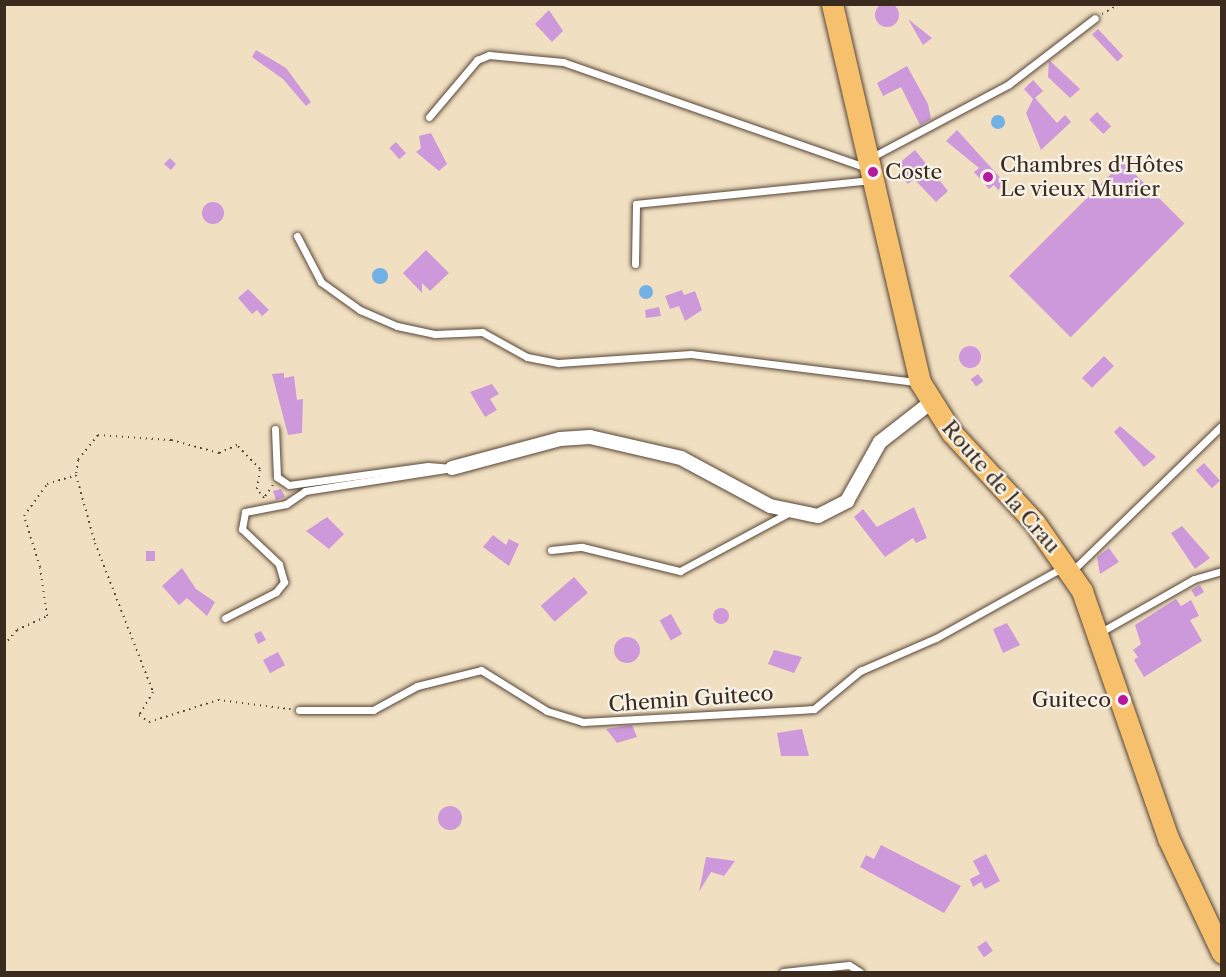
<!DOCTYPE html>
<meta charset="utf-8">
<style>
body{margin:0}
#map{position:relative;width:1226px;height:977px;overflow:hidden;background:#f1dfc1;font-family:"Libre Caslon Text",serif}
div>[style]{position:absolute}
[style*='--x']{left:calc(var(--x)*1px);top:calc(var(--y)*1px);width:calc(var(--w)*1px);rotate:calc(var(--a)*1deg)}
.water>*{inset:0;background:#72b1e5}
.round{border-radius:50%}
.building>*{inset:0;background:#cd99db;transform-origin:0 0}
.path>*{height:2px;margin-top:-1px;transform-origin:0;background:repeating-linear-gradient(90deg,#564536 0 1.5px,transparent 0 6px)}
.roads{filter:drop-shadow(0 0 2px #564536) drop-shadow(0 0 2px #564536)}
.service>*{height:7px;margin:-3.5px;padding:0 3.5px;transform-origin:3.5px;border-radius:3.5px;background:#fff}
.minor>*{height:14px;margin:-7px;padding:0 7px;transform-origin:7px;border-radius:7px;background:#fff}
.primary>*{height:21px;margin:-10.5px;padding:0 10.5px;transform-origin:10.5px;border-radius:10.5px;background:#f7c06c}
.dots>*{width:16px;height:16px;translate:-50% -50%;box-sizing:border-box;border:3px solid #f7f3e8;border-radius:50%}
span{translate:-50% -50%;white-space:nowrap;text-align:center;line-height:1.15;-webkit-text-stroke:4.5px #f7f3e8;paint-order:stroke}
.poi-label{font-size:21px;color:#3b2a1e}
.left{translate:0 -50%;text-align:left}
.right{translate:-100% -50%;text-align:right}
.street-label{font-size:21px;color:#3b2a1e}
.frame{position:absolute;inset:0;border:6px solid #3b2a1e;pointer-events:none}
</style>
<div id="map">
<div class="water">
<div class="round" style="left:991px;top:115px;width:14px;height:14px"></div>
<div class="round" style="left:372px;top:268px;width:16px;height:16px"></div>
<div class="round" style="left:639px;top:285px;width:14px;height:14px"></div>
</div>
<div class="building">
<div class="round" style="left:875px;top:3px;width:24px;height:24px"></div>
<div style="clip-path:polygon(549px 10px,563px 31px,552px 42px,535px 24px)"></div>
<div style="clip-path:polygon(908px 19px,932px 38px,923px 45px)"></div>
<div style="left:1098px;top:29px;width:37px;height:8px;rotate:47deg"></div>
<div style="clip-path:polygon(256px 50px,286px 68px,311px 102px,306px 106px,283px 79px,252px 57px)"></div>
<div style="clip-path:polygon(1049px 60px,1080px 89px,1070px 98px,1048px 77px)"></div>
<div style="clip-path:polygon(907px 66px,928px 104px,931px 119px,920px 125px,901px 87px,883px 96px,877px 83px)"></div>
<div style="clip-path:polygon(1033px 80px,1043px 91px,1035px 98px,1057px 123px,1065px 115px,1071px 122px,1041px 150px,1026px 113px,1033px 99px,1024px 89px)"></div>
<div style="left:1097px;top:112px;width:20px;height:11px;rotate:45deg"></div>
<div style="clip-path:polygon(957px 130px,1005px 183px,998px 190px,994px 185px,989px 189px,974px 172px,979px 168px,946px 141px)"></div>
<div style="clip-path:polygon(431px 133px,447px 164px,439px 171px,416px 152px,421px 148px,419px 136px)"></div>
<div style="left:396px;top:142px;width:15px;height:9px;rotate:48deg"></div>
<div style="clip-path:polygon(915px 150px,948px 191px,936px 202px,914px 179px,908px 184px,899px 174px,904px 173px,898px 164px)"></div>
<div style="clip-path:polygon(170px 158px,176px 164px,171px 170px,164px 164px)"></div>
<div style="left:1123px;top:162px;width:87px;height:161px;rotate:45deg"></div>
<div class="round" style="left:202px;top:202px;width:22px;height:22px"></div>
<div style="clip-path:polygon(426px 250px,449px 273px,430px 291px,422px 283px,422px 293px,403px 273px)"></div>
<div style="clip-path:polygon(248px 289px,269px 310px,262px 316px,257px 310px,252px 314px,238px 298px)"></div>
<div style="clip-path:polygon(682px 290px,684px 295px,695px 291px,702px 310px,685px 321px,679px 306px,670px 309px,665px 296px)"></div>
<div style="clip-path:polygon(659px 307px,661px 316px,646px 318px,645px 310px)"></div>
<div class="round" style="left:959px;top:346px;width:22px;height:22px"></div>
<div style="left:1104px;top:356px;width:14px;height:31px;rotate:45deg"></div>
<div style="clip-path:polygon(284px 373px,284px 378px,294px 376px,297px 400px,303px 399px,302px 433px,288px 435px,272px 374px)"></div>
<div style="left:978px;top:374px;width:9px;height:9px;rotate:54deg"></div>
<div style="clip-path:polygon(492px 384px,499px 394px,490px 399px,497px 410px,485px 417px,470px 392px)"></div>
<div style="clip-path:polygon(1120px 426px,1156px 457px,1144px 467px,1114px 432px)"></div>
<div style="left:1204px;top:463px;width:24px;height:11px;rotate:48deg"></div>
<div style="clip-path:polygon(281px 489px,285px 497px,276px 500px,273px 491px)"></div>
<div style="clip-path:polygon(914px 507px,927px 538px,916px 543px,913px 538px,885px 557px,854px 517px,863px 509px,877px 527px)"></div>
<div style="clip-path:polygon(327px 517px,344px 534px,329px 549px,306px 531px)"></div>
<div style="clip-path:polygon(1182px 526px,1210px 558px,1195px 569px,1171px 533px)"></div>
<div style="clip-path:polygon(493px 535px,506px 545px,509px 539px,519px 544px,509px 566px,483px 547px)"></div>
<div style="clip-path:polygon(1109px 548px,1119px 562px,1100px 574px,1097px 557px)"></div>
<div style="left:146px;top:551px;width:9px;height:10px"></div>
<div style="clip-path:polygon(182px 568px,196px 589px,215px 602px,207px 616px,187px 598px,179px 605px,162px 586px)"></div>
<div style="left:574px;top:577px;width:21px;height:44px;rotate:49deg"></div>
<div style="left:1200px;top:585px;width:8px;height:10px;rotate:60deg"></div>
<div style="clip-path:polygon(1176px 599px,1181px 606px,1191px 600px,1199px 616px,1190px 620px,1202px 641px,1144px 677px,1134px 660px,1138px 657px,1133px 650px,1141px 644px,1135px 625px)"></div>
<div class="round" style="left:713px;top:608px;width:16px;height:16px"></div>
<div style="left:671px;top:614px;width:23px;height:13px;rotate:61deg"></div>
<div style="clip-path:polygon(1007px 623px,1020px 645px,1003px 653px,993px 629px)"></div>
<div style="clip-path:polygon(261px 631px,266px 640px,258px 644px,254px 634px)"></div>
<div class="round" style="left:614px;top:637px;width:26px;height:26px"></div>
<div style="clip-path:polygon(774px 650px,802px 657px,794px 673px,768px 664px)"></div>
<div style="left:278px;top:652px;width:15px;height:17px;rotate:62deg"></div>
<div style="clip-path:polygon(632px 725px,637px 737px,617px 743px,606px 729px)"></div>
<div style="clip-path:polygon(802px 729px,809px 756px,781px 756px,777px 733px)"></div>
<div class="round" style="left:438px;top:806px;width:24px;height:24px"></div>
<div style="clip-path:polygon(881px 845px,961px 886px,944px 913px,860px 867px,866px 855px,874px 859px)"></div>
<div style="clip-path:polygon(986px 854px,1000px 881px,985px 889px,981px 882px,973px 887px,970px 879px,980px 874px,973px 861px)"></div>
<div style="clip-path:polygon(706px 857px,735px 861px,724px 876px,711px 872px,699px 892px)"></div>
<div style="left:986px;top:941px;width:12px;height:11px;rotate:55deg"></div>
</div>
<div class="path">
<div style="--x:1102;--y:14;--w:20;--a:-30"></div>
<div style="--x:273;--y:485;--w:16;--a:125"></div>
<div style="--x:264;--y:498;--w:11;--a:-128"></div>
<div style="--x:257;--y:489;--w:20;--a:-81"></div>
<div style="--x:260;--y:469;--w:33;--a:-134"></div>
<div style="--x:237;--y:445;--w:20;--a:156"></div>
<div style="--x:219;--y:453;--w:50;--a:-164.8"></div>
<div style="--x:171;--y:440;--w:73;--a:-176.1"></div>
<div style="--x:98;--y:435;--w:32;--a:129"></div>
<div style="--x:78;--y:460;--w:15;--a:98"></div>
<div style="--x:76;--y:475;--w:71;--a:74.4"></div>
<div style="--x:95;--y:543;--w:160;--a:68.7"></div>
<div style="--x:153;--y:692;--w:27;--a:121"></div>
<div style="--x:139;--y:715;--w:12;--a:35"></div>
<div style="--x:149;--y:722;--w:72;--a:-17.7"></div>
<div style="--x:218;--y:700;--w:73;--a:7.1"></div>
<div style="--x:4;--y:645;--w:20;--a:-49"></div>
<div style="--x:17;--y:630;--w:33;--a:-25"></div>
<div style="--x:47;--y:616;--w:49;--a:-98.1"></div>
<div style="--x:40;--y:567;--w:53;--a:-107.4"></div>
<div style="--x:24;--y:516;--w:39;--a:-54"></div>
<div style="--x:47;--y:484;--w:30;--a:-17"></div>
</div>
<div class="roads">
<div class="service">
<div style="--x:429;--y:117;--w:75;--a:-49.9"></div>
<div style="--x:477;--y:60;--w:13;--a:-23"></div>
<div style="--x:489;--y:55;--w:74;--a:5.4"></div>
<div style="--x:563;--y:62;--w:322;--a:19.2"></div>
<div style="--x:870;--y:158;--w:157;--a:-28"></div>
<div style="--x:1009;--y:84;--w:108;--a:-37.5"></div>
<div style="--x:297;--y:236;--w:52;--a:62.4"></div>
<div style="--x:321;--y:282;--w:48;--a:35.7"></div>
<div style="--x:360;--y:310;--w:40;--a:23.4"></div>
<div style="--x:397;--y:326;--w:39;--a:12"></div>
<div style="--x:435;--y:334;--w:47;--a:-2.4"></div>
<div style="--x:482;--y:332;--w:51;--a:29.1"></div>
<div style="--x:527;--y:357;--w:32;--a:11"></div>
<div style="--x:558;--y:363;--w:133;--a:-3.9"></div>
<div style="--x:691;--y:354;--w:228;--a:7.1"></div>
<div style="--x:635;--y:264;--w:60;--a:-89"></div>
<div style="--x:636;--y:204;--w:236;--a:-5.8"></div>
<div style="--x:275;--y:429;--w:48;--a:87.6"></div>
<div style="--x:277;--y:477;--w:14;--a:34"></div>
<div style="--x:289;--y:485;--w:140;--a:-7.8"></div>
<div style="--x:428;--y:466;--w:24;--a:5"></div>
<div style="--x:551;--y:550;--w:31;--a:-6"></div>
<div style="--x:582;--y:547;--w:101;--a:13.8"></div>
<div style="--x:680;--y:571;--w:123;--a:-28.2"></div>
<div style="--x:1071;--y:572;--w:211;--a:-44.2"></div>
<div style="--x:225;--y:618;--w:57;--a:-27"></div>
<div style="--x:276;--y:592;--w:13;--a:-51"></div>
<div style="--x:284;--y:582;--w:19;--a:-106"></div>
<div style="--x:279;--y:564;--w:51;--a:-136.6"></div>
<div style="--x:242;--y:529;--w:17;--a:-80"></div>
<div style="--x:245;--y:512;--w:42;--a:-11"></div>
<div style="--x:286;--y:504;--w:23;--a:-34"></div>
<div style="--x:305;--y:491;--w:149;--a:-8.9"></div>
<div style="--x:1099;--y:633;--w:109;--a:-29.6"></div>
<div style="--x:1194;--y:579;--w:29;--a:-16"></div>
<div style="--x:299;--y:710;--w:74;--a:0"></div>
<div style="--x:373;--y:710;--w:50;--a:-28.6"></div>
<div style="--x:417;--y:686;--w:66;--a:-14"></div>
<div style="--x:481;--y:670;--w:78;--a:31.8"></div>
<div style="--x:547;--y:711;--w:38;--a:17"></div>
<div style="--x:583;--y:722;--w:231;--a:-3.2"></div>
<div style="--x:814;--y:709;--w:60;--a:-39.6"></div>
<div style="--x:860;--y:671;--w:83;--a:-23.5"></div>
<div style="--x:936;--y:638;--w:144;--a:-29.1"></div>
<div style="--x:783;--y:972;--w:66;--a:-6.1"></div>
<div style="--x:849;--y:965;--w:13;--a:32"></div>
</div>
<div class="minor">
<div style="--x:452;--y:468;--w:112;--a:-15"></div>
<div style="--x:560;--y:439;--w:30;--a:-4"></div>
<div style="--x:590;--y:437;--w:93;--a:13"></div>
<div style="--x:681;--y:458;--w:101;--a:28.3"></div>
<div style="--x:770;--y:506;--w:49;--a:11.8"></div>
<div style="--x:818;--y:516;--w:33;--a:-27"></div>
<div style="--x:847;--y:501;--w:68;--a:-60.8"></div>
<div style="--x:880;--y:442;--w:63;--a:-38"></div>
</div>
<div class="primary">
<div style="--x:832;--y:4;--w:388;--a:76.9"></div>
<div style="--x:920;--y:382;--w:60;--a:57.9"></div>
<div style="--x:952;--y:433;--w:122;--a:47.3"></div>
<div style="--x:1035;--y:523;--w:83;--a:55.3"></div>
<div style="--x:1082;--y:591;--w:262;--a:70.8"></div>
<div style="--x:1168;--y:838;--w:127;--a:64.8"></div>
</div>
</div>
<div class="dots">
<div style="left:873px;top:172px;background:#b5179e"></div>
<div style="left:988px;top:177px;background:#b5179e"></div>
<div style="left:1123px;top:700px;background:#b5179e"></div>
</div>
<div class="poi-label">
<span class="left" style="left:1000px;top:177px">Chambres d'Hôtes<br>Le vieux Murier</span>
<span class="left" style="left:885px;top:172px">Coste</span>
<span class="right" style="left:1111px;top:700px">Guiteco</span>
</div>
<div class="street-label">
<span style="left:1001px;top:487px;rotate:49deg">Route de la Crau</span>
<span style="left:691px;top:699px;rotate:-4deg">Chemin Guiteco</span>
</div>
<div class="frame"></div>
</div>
